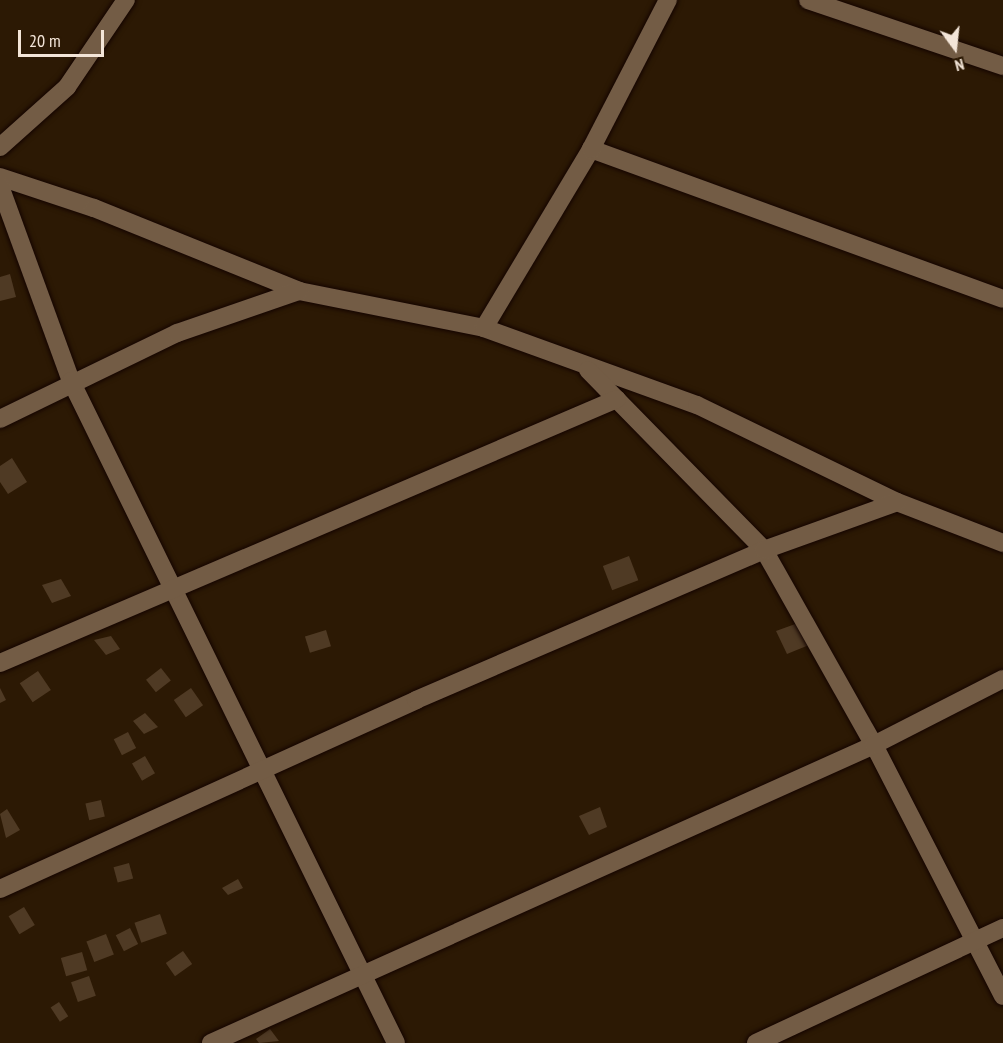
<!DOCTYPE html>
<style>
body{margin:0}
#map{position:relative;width:1003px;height:1043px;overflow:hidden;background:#2c1904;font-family:"PT Sans Narrow",sans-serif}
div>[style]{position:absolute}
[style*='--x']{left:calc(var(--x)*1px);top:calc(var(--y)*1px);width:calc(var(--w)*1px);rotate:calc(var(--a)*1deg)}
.building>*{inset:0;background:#4f3a24;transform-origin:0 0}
.roads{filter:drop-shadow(0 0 2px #140400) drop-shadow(0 0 2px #140400)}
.minor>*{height:18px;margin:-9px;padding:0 9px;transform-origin:9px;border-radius:9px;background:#735c45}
span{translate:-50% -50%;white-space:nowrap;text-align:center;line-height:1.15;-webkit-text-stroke:6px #2c1904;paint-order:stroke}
.north{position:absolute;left:925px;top:18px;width:60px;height:60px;-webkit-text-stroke:4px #2c1904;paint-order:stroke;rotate:165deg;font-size:16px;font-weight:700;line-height:24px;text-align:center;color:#f3e5d8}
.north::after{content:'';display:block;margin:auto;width:21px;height:27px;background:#f3e5d8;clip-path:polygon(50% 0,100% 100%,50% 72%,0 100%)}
.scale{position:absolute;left:18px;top:30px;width:86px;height:27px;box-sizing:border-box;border:3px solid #f3e5d8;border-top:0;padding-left:8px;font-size:18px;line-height:21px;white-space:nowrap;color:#f3e5d8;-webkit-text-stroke:4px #2c1904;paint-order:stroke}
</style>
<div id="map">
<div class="building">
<div style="clip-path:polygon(10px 274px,16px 297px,0 301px,0 277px)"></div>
<div style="clip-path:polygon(12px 458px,27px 482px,8px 494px,0 482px,0 466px)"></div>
<div style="left:629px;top:556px;width:26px;height:28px;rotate:69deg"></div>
<div style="clip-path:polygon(61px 579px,71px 596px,52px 603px,42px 585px)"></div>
<div style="clip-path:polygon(798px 623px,809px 645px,787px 654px,776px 631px)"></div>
<div style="left:326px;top:630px;width:17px;height:22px;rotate:73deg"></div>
<div style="clip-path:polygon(111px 636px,120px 649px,106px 655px,94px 640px)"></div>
<div style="left:161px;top:668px;width:16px;height:19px;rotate:52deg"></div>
<div style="left:38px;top:671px;width:23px;height:22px;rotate:56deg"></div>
<div style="clip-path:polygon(0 688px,6px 700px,0 703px)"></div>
<div style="left:191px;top:688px;width:21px;height:21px;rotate:55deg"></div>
<div style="clip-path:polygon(145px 713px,158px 727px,144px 734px,133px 721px)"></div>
<div style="left:128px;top:732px;width:18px;height:16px;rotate:63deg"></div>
<div style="left:145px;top:756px;width:20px;height:15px;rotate:60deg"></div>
<div style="left:101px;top:800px;width:17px;height:16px;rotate:77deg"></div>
<div style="clip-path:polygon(600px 807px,607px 827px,589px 835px,579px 816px)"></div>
<div style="clip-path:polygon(7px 809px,20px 830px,6px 838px,0 814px)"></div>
<div style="left:129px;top:863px;width:16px;height:16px;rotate:75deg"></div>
<div style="clip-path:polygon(238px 879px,243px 888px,228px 895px,222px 888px)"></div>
<div style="left:24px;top:907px;width:21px;height:18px;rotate:59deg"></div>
<div style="left:160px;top:914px;width:21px;height:27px;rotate:71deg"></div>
<div style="left:130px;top:928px;width:18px;height:16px;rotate:63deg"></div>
<div style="left:106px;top:934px;width:22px;height:21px;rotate:69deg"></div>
<div style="left:183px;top:951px;width:16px;height:21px;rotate:55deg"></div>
<div style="left:82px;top:952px;width:19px;height:22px;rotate:74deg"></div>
<div style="left:89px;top:976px;width:21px;height:19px;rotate:71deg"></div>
<div style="left:59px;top:1002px;width:17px;height:10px;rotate:57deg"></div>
<div style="clip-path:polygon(270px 1029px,279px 1041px,259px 1043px,256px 1039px)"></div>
</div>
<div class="roads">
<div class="minor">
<div style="--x:808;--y:0;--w:206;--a:18.7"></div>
<div style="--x:0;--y:147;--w:90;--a:-41.8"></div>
<div style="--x:67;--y:87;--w:105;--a:-55.9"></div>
<div style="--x:591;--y:149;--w:438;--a:20"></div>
<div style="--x:0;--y:177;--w:99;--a:18.3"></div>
<div style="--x:94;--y:208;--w:221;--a:22"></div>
<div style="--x:299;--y:291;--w:189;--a:11.3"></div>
<div style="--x:484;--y:328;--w:226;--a:19.9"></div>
<div style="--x:697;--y:405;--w:222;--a:25.9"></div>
<div style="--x:897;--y:502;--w:114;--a:21.1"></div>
<div style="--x:0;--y:186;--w:208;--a:70"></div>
<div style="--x:71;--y:381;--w:737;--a:63.85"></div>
<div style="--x:484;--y:328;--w:209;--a:-59.1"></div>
<div style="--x:591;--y:149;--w:168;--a:-62.7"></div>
<div style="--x:588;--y:370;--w:252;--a:45.6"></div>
<div style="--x:764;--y:550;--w:224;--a:60.6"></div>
<div style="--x:874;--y:745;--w:282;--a:62.8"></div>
<div style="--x:0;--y:419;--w:197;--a:-25.9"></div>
<div style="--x:177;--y:333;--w:129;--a:-19"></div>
<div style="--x:0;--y:663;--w:671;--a:-23.16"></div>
<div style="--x:0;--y:889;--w:457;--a:-24.4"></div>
<div style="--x:416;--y:700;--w:379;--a:-23.3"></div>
<div style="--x:764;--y:550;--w:141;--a:-19.8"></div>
<div style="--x:211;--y:1043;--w:727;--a:-24.2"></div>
<div style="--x:874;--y:745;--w:145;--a:-27.1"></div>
<div style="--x:756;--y:1043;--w:272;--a:-25"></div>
</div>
</div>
<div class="north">N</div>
<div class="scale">20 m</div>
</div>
